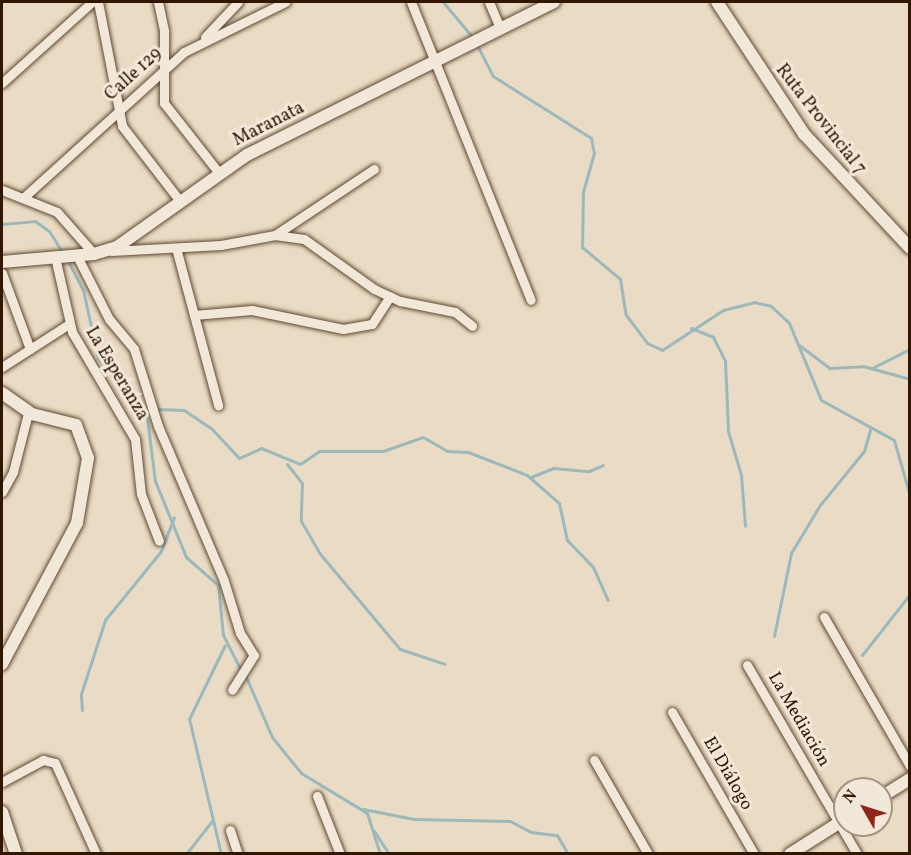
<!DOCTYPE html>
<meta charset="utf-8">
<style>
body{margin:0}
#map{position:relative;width:911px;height:855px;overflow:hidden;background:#eadcc4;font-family:Vollkorn,serif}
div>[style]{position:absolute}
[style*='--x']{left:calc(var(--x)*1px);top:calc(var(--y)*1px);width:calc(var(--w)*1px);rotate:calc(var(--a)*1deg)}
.stream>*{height:3px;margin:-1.5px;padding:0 1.5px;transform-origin:1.5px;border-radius:1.5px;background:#9bb9bd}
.roads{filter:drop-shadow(0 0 2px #604831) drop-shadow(0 0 2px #604831)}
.street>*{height:9px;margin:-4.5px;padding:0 4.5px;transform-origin:4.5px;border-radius:4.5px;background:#f1e8d9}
.secondary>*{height:12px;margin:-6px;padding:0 6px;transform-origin:6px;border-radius:6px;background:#f1e8d9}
span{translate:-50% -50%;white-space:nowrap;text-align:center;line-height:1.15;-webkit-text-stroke:6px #f1e8d9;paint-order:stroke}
.street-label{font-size:18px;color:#321700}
.frame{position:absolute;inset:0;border:3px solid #321700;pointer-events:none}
.north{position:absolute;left:833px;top:777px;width:60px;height:60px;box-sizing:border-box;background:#f1e8d9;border:2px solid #a59482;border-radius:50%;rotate:309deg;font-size:16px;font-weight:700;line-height:24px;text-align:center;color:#321700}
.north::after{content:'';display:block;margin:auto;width:21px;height:27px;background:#8f2418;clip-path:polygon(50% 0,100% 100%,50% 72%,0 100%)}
</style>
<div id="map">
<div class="stream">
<div style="--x:443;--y:2;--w:48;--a:50"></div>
<div style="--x:477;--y:45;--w:35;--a:63"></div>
<div style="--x:493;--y:76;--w:116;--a:32.3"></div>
<div style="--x:591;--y:138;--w:15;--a:79"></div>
<div style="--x:594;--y:153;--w:41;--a:105.8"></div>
<div style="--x:583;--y:192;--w:55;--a:91"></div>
<div style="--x:582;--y:247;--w:50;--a:40.1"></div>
<div style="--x:620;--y:279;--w:36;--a:81"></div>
<div style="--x:626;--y:315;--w:35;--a:53"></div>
<div style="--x:647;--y:343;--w:17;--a:25"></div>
<div style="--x:662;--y:350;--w:73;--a:-33.3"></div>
<div style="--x:723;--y:310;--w:32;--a:-14"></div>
<div style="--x:754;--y:302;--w:17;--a:13"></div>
<div style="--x:771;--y:306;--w:25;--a:43"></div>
<div style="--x:789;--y:323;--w:83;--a:67.4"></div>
<div style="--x:821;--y:400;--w:83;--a:28.7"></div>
<div style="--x:894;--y:440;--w:58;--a:74.1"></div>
<div style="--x:2;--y:224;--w:33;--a:-5"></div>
<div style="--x:35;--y:221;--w:17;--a:36"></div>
<div style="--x:49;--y:231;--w:26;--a:58"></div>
<div style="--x:67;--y:259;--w:35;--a:63"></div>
<div style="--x:83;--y:290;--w:70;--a:77.6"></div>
<div style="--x:98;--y:358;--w:77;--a:50.8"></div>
<div style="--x:147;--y:418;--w:64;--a:82.8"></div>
<div style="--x:155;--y:481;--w:82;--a:67.8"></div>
<div style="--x:186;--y:557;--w:43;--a:41.2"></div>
<div style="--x:218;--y:585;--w:50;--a:84.3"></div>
<div style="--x:223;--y:635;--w:38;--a:63"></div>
<div style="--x:691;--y:328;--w:24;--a:22"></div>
<div style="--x:713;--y:337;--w:27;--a:63"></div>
<div style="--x:725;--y:361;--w:70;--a:87.5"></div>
<div style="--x:728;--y:431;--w:46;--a:73.5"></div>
<div style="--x:741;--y:475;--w:51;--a:85.5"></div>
<div style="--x:799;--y:345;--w:39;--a:37"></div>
<div style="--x:830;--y:368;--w:33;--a:-3"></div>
<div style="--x:863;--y:366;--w:49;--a:15.5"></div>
<div style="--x:872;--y:368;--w:42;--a:-26.6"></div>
<div style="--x:156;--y:409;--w:28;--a:2"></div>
<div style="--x:184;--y:410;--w:32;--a:34"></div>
<div style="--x:211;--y:428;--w:41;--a:47"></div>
<div style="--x:239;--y:458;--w:24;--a:-24"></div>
<div style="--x:261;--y:448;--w:42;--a:22.3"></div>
<div style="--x:300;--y:464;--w:23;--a:-34"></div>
<div style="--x:319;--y:451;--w:64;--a:0"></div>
<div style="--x:383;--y:451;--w:42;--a:-19.3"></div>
<div style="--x:423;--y:437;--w:28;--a:30"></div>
<div style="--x:447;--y:451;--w:21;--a:3"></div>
<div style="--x:468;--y:452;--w:63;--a:21.3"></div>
<div style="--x:527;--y:475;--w:43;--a:41.2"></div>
<div style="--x:559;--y:503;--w:38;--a:78"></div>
<div style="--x:567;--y:540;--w:37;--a:46"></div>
<div style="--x:593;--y:567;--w:36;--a:66"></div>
<div style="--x:287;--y:464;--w:24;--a:52"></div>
<div style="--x:302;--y:483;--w:38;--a:92"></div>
<div style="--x:301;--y:521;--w:39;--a:60"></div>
<div style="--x:321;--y:555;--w:123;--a:50"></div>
<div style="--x:400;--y:649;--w:47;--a:18.4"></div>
<div style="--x:531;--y:477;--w:24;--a:-22"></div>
<div style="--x:553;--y:468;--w:36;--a:5"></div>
<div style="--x:589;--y:471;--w:15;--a:-23"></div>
<div style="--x:774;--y:636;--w:85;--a:-78.4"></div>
<div style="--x:791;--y:553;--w:56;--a:-58.9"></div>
<div style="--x:820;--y:505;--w:70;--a:-50.8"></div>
<div style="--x:864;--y:451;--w:22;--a:-74"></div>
<div style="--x:862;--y:655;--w:78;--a:-51.8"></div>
<div style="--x:246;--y:677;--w:65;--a:66.6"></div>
<div style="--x:272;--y:737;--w:46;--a:51.1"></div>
<div style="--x:301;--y:773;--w:77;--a:31.2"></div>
<div style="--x:367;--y:813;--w:43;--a:72.4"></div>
<div style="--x:82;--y:710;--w:16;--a:-94"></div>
<div style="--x:81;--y:694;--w:78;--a:-72"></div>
<div style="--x:105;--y:620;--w:89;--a:-50.9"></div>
<div style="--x:161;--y:551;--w:36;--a:-69"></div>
<div style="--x:363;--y:809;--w:52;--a:11.1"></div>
<div style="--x:414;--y:819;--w:96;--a:1.2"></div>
<div style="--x:510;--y:821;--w:24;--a:28"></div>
<div style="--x:531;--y:832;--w:26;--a:7"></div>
<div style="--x:557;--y:835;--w:20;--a:60"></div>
<div style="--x:374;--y:831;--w:27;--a:57"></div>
<div style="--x:186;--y:854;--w:42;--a:-51.8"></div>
<div style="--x:221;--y:854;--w:139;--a:-103.3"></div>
<div style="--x:189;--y:719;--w:82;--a:-64.1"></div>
</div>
<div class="roads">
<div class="street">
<div style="--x:98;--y:2;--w:126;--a:79"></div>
<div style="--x:122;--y:126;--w:95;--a:52.3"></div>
<div style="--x:158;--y:2;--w:30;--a:78"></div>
<div style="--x:164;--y:31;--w:72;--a:90"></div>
<div style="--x:164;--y:103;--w:89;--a:51.8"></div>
<div style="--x:411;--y:2;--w:321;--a:68.1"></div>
<div style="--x:489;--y:2;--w:28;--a:67"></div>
<div style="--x:205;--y:37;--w:48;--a:-46.7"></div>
<div style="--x:2;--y:83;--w:121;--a:-42"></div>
<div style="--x:2;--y:190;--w:59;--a:21.8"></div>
<div style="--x:57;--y:212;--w:56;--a:48.6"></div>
<div style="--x:23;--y:198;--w:217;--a:-42.2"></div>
<div style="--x:184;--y:52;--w:113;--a:-26.3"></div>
<div style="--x:275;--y:235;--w:119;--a:-33.7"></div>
<div style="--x:176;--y:248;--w:163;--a:75"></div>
<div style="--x:111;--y:251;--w:110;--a:-3.1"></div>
<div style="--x:221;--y:245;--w:55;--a:-10.5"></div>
<div style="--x:275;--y:235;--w:29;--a:8"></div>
<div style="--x:304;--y:239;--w:86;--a:35.5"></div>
<div style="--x:374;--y:289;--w:29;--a:25"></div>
<div style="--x:400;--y:301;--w:56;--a:11.3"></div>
<div style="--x:455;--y:312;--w:22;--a:39"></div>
<div style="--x:77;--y:256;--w:71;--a:63.1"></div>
<div style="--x:109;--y:319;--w:39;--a:50"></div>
<div style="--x:134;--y:349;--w:81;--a:72.7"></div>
<div style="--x:158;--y:426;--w:168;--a:66.9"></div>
<div style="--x:224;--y:581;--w:54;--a:72.9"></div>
<div style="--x:240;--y:633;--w:26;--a:58"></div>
<div style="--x:254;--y:655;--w:41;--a:122.2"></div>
<div style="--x:55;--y:257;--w:77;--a:77.2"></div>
<div style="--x:72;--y:332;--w:124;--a:59.5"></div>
<div style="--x:135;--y:439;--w:55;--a:83.8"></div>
<div style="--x:141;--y:494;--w:50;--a:69"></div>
<div style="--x:2;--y:273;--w:81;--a:69.8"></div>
<div style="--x:194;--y:315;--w:58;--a:-4.9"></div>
<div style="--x:252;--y:310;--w:93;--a:11.8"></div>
<div style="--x:343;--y:329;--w:29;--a:-10"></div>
<div style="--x:372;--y:324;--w:33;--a:-57"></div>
<div style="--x:2;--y:367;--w:80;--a:-32.7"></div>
<div style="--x:2;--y:492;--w:23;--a:-61"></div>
<div style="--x:13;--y:472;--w:61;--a:-75.7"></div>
<div style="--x:824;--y:617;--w:172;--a:60"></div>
<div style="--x:747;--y:665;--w:219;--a:59.8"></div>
<div style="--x:672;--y:712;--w:164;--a:60"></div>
<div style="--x:594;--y:760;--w:108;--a:60.1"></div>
<div style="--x:2;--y:782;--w:47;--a:-28.2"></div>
<div style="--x:43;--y:760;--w:12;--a:14"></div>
<div style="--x:55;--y:763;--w:100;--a:65.7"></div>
<div style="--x:317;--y:796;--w:62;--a:68.4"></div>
<div style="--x:230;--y:830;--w:25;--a:72"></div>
</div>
<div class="secondary">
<div style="--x:717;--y:2;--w:158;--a:56.6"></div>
<div style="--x:804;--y:134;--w:156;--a:47.1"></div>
<div style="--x:2;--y:262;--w:92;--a:-5"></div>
<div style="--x:94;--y:254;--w:24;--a:-17"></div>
<div style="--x:117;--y:247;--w:159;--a:-35.3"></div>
<div style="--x:247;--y:155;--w:343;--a:-26.5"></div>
<div style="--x:2;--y:393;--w:37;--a:35"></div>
<div style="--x:32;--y:414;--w:45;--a:14"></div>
<div style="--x:76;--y:425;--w:35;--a:70"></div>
<div style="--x:88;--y:458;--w:66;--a:99.6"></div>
<div style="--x:77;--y:523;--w:160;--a:118"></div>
<div style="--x:881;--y:797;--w:34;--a:-32"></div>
<div style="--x:2;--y:812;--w:44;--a:71.6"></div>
<div style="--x:790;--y:854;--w:65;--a:-32.5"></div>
</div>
</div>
<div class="street-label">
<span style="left:134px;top:75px;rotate:-42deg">Calle 129</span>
<span style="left:820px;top:120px;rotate:52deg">Ruta Provincial 7</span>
<span style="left:269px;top:125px;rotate:-27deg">Maranata</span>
<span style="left:116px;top:374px;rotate:59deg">La Esperanza</span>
<span style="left:798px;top:720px;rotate:60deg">La Mediación</span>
<span style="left:727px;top:774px;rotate:60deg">El Diálogo</span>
</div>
<div class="frame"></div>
<div class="north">N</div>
</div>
